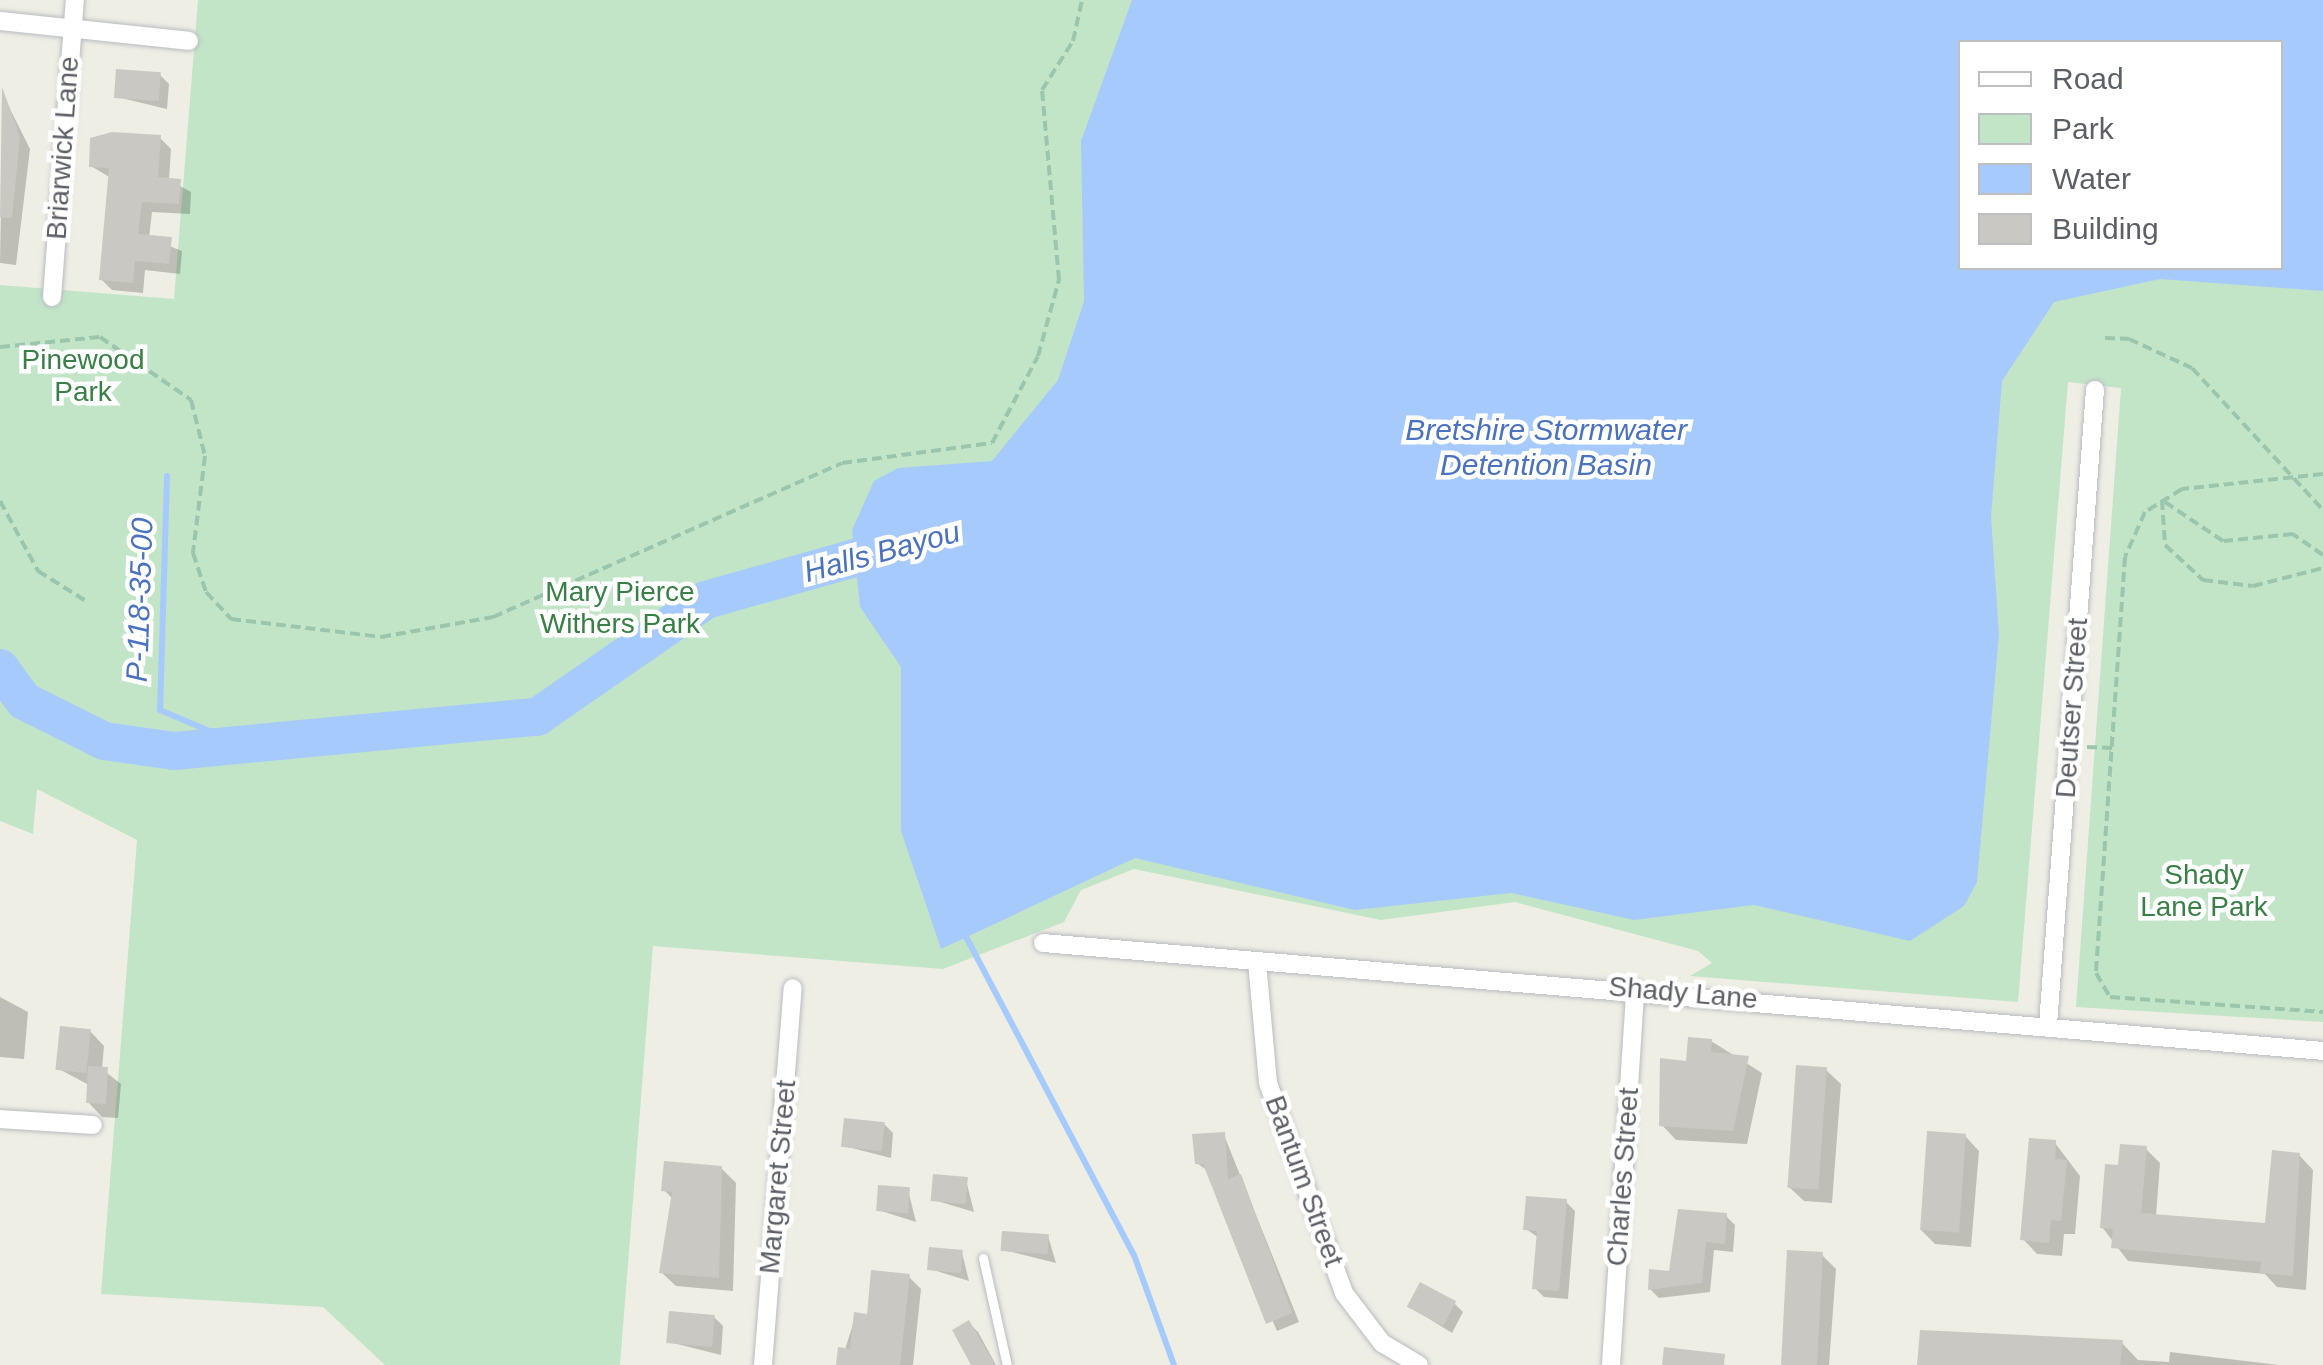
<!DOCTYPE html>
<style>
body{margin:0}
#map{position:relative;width:2323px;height:1365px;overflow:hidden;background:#eeeee5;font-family:Helvetica,sans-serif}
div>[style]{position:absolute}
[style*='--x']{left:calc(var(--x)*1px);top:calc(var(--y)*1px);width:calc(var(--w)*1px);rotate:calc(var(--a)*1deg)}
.green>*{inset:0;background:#c2e5c7}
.water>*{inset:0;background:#a7cafc}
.shadow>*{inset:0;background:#0003}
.stream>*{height:6px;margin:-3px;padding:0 3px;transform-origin:3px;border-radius:3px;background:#a7cafc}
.river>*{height:38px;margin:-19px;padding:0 19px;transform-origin:19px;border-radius:19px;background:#a7cafc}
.building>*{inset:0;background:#cac8c2;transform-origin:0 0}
.path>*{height:4px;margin-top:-2px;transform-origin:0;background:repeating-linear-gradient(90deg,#9cc5ae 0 10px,transparent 0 15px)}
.roads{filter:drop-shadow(0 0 2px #b9bbc0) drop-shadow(0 0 2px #b9bbc0)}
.service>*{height:9px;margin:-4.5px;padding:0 4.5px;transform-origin:4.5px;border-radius:4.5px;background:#fff}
.minor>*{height:18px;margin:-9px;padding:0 9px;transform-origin:9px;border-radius:9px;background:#fff}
span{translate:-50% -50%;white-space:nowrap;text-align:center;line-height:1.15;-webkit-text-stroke:9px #fff;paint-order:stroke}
.street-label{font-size:28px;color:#5c5f65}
.park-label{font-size:28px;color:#388046}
.water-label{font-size:30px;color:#4a72bf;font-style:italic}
.legend{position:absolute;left:1958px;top:40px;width:325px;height:230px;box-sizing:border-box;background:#fff;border:2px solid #bebfc1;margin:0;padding:12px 18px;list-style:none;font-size:30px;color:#5c5f65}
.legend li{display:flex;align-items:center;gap:20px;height:50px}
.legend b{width:50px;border:2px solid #bebfc1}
</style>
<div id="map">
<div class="green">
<div style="clip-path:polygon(evenodd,198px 0,2323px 0,2323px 1022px,2076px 1007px,2121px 388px,2068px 382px,2018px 1002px,1690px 976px,1712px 963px,1698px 951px,1515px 902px,1381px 920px,1134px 869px,1081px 890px,1064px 922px,943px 969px,653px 946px,620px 1365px,385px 1365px,323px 1307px,101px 1294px,137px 840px,37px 789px,33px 834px,0 821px,0 285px,174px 299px,198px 0,1960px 42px,2280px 42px,2280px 268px,1960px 268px,1960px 42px)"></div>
</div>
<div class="water">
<div style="clip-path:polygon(evenodd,1132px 0,2323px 0,2323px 291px,2160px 279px,2054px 302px,2002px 381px,1991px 517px,1999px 634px,1977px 882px,1964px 906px,1910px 941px,1754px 905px,1634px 920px,1511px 893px,1355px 910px,1135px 858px,941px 949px,901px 831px,901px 667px,860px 607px,852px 530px,874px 481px,898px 468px,992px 461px,1058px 380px,1084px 301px,1081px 141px,1132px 0,2280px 42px,2280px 268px,1960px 268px,1960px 42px,2280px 42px)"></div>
</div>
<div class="shadow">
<div style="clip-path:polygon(160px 75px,169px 84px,167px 109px,117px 97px)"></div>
<div style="clip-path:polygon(3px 95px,30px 149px,16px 265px,0 263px)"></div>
<div style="clip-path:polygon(160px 138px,171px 149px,169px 180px,191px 192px,190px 214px,152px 212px,149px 238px,182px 251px,180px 274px,145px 270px,143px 293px,112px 290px,101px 279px,111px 178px,91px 166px)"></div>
<div style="clip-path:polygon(0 997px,28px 1012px,24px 1059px,0 1057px)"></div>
<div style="clip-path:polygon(90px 1031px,104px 1046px,102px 1069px,121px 1084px,118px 1118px,102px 1117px,88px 1102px,89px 1085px,59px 1069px)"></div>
<div style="clip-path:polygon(1711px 1041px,1762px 1073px,1747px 1144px,1676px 1140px,1662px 1125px)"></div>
<div style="clip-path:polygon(1826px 1070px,1841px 1084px,1832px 1203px,1804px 1201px,1789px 1187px)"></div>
<div style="clip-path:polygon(884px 1124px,893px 1133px,891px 1158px,844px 1146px)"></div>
<div style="clip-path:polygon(1224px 1135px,1299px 1322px,1277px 1331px,1209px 1172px,1197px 1163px)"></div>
<div style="clip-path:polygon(1965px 1136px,1979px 1151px,1971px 1247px,1935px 1244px,1921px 1230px)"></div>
<div style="clip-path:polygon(2055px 1143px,2080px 1176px,2075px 1234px,2064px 1234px,2062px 1256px,2037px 1254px,2023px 1239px)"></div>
<div style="clip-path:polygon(2146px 1149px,2160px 1163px,2156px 1216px,2267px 1226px,2299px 1155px,2313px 1170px,2306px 1290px,2277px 1287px,2265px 1274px,2128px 1261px,2102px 1227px,2120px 1168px)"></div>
<div style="clip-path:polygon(721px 1168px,736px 1183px,733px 1291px,676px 1286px,661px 1272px,673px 1199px,664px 1190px)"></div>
<div style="clip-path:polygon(966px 1180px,974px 1212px,934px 1200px)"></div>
<div style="clip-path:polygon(908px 1190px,916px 1222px,878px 1210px)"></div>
<div style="clip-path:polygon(1566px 1202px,1575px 1211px,1568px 1299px,1544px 1297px,1535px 1288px,1539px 1238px,1526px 1229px)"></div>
<div style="clip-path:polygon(1726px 1216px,1735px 1225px,1733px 1252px,1714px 1250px,1710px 1292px,1659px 1298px,1650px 1289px)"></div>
<div style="clip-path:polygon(1048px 1236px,1056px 1263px,1004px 1250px)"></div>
<div style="clip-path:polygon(962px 1253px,969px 1281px,930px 1269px)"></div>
<div style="clip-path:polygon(1822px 1255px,1836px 1269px,1829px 1365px,1782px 1365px)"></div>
<div style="clip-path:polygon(908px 1276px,921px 1289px,913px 1365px,840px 1365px,856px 1315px,869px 1317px)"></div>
<div style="clip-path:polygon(1454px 1303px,1463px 1312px,1452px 1333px,1410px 1307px)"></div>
<div style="clip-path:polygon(714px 1317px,723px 1326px,721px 1355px,669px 1342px)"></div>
<div style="clip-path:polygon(969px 1323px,978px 1332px,996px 1365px,974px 1365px)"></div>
<div style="clip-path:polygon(2122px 1343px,2138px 1360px,2169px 1362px,2170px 1352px,2279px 1365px,1919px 1365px)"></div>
</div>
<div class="stream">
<div style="--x:167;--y:476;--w:234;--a:91.7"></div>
<div style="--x:160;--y:710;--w:74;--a:23.1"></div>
<div style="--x:963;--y:931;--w:366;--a:62.2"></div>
<div style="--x:1134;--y:1255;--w:117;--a:70"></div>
</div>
<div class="river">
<div style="--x:0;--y:668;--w:41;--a:54"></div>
<div style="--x:24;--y:701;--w:89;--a:26.6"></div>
<div style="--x:104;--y:741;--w:71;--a:8.1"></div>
<div style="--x:174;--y:751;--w:365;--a:-5.4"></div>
<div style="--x:537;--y:717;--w:206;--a:-34.7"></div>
<div style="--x:706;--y:600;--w:206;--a:-15.8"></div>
</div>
<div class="building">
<div style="left:116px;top:69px;width:45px;height:29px;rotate:4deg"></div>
<div style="clip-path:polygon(2px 87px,20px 136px,12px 218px,0 217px)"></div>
<div style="clip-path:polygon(112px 132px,161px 135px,158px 177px,181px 179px,179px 204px,142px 202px,138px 234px,172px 237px,169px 264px,135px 261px,133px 283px,99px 280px,109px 168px,89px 167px,90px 138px)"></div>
<div style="left:60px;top:1026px;width:31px;height:44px;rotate:6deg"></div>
<div style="clip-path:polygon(1688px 1037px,1712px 1039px,1711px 1052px,1749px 1056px,1733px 1131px,1659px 1126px,1660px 1058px,1686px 1061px)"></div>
<div style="left:1796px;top:1065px;width:31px;height:123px;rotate:4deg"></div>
<div style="left:88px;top:1066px;width:20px;height:37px;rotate:3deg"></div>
<div style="left:844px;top:1118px;width:41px;height:29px;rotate:6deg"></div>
<div style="left:1927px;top:1131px;width:39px;height:99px;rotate:4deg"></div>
<div style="clip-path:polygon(1225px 1132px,1228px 1179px,1241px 1174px,1292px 1313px,1266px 1324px,1203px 1164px,1195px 1164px,1192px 1134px)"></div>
<div style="clip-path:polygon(2029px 1138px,2056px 1140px,2055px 1159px,2067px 1160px,2061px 1221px,2051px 1220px,2049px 1243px,2020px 1240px)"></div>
<div style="clip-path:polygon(2120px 1144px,2147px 1146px,2141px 1213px,2265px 1223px,2272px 1150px,2300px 1153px,2293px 1276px,2260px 1273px,2261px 1262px,2111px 1248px,2113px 1229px,2100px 1228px,2105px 1164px,2118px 1165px)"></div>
<div style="clip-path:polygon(664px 1161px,722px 1166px,719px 1278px,659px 1273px,672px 1192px,661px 1191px)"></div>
<div style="left:933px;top:1174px;width:35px;height:27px;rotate:5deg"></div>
<div style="left:878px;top:1185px;width:32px;height:26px;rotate:4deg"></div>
<div style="clip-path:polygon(1526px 1196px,1567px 1199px,1559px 1291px,1532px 1289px,1537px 1231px,1523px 1230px)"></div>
<div style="clip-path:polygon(1678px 1209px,1727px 1213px,1725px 1244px,1706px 1242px,1702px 1283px,1648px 1290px,1649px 1269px,1669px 1271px)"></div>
<div style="left:1002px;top:1231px;width:47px;height:20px;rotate:4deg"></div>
<div style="left:929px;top:1247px;width:34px;height:23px;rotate:5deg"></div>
<div style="left:1787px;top:1250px;width:36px;height:115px;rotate:3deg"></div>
<div style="clip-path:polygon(871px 1270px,910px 1274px,900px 1365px,836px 1365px,838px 1347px,850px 1349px,854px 1312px,867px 1314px)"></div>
<div style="left:1420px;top:1282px;width:41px;height:28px;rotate:28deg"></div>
<div style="left:669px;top:1311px;width:46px;height:32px;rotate:5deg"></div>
<div style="clip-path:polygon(969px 1320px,995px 1365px,971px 1365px,952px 1330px)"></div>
<div style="clip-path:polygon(1920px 1330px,2123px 1340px,2120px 1365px,1917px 1365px)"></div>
<div style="clip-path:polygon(1664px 1347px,1725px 1354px,1724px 1365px,1662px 1365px)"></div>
</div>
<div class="path">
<div style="--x:2105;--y:338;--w:24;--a:2"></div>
<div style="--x:2129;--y:339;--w:69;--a:24.7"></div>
<div style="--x:2192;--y:368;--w:193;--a:47.3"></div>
<div style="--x:0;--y:347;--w:100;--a:-5.7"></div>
<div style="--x:100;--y:337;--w:111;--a:34.7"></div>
<div style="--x:191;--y:400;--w:58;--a:76"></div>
<div style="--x:205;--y:456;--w:98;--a:97.1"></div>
<div style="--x:193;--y:553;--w:41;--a:71.6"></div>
<div style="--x:206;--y:592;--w:37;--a:47"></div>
<div style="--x:231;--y:619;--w:151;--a:6.8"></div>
<div style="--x:381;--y:637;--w:114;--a:-10.1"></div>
<div style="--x:493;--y:617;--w:381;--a:-23.8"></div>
<div style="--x:842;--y:463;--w:151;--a:-7.6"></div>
<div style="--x:992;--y:443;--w:98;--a:-62.1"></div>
<div style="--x:1038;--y:356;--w:79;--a:-74.6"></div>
<div style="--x:1059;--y:280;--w:191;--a:-95.1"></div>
<div style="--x:1042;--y:90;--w:58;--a:-57.7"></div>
<div style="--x:1073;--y:41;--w:42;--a:-77.6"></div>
<div style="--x:2323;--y:474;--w:142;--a:173.9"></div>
<div style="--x:2182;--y:489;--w:44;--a:148.1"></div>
<div style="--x:2145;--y:512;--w:49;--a:114"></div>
<div style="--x:2125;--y:557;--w:417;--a:94"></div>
<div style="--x:2096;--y:973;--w:28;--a:60"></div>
<div style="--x:2110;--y:997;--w:214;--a:4"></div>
<div style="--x:0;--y:501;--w:80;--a:61.5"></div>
<div style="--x:38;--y:571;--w:57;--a:32"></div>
<div style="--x:2323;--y:555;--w:37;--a:-145"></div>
<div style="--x:2293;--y:534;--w:70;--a:174.3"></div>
<div style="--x:2223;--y:541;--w:73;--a:-146.1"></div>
<div style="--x:2162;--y:500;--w:45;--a:86.2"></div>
<div style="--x:2165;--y:545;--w:52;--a:42.6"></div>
<div style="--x:2203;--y:580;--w:50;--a:6.8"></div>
<div style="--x:2253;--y:586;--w:72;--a:-14.4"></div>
<div style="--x:2087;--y:747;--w:26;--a:2"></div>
</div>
<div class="roads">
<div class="service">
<div style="--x:983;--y:1258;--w:110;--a:77.4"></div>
</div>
<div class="minor">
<div style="--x:0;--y:21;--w:190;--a:6"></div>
<div style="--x:52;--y:297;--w:298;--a:-85.6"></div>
<div style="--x:1043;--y:943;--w:1285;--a:4.82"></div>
<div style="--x:1257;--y:962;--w:121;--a:84.8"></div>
<div style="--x:1268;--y:1083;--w:223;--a:70.1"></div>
<div style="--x:1344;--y:1293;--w:63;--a:52.8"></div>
<div style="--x:1382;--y:1343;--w:43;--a:30.7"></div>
<div style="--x:2048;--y:1025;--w:637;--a:-85.77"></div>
<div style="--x:0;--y:1119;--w:93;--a:3.7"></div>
<div style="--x:763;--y:1365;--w:378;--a:-85.5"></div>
<div style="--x:1611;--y:1365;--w:377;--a:-86.3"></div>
</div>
</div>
<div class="street-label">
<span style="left:63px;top:148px;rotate:-86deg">Briarwick Lane</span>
<span style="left:2072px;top:708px;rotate:-86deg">Deutser Street</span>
<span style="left:1683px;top:993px;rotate:5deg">Shady Lane</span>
<span style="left:778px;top:1177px;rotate:-85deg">Margaret Street</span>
<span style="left:1623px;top:1177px;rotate:-86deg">Charles Street</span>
<span style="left:1304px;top:1181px;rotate:70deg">Bantum Street</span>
</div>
<div class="park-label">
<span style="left:83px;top:376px">Pinewood<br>Park</span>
<span style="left:620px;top:608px">Mary Pierce<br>Withers Park</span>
<span style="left:2204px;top:891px">Shady<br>Lane Park</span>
</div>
<div class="water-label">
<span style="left:1546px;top:447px">Bretshire Stormwater<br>Detention Basin</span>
<span style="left:882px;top:552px;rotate:-15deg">Halls Bayou</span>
<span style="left:140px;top:600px;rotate:-88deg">P-118-35-00</span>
</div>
<ul class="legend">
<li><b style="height:12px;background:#fff"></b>Road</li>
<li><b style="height:28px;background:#c2e5c7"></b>Park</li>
<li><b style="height:28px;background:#a7cafc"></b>Water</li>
<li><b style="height:28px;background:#cac8c2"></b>Building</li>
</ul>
</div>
